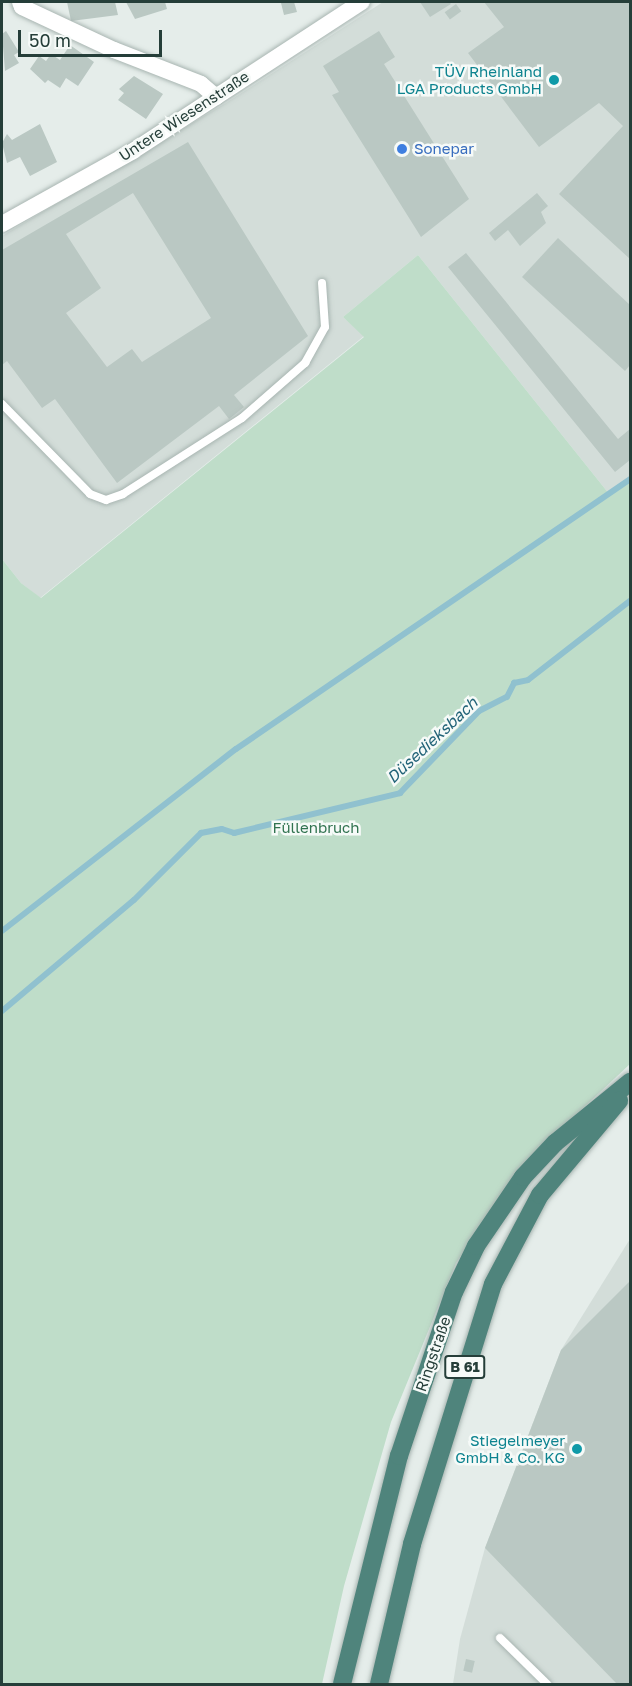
<!DOCTYPE html>
<meta charset="utf-8">
<style>
body{margin:0}
#map{position:relative;width:632px;height:1686px;overflow:hidden;background:#e5edea;font-family:"Golos Text",sans-serif}
div>[style]{position:absolute}
[style*='--x']{left:calc(var(--x)*1px);top:calc(var(--y)*1px);width:calc(var(--w)*1px);rotate:calc(var(--a)*1deg)}
.built>*{inset:0;background:#d3ddd9}
.green>*{inset:0;background:#bfddc9}
.stream>*{height:6px;margin:-3px;padding:0 3px;transform-origin:3px;border-radius:3px;background:#90c1cf}
.building>*{inset:0;background:#bac8c3;transform-origin:0 0}
.roads{filter:drop-shadow(0 0 2px #a8b5b1) drop-shadow(0 0 2px #a8b5b1)}
.service>*{height:8px;margin:-4px;padding:0 4px;transform-origin:4px;border-radius:4px;background:#fff}
.minor>*{height:16px;margin:-8px;padding:0 8px;transform-origin:8px;border-radius:8px;background:#fff}
.trunk>*{height:18px;margin:-9px;padding:0 9px;transform-origin:9px;border-radius:9px;background:#4f847c}
.dots>*{width:16px;height:16px;translate:-50% -50%;box-sizing:border-box;border:3px solid #f6faf8;border-radius:50%}
span{translate:-50% -50%;white-space:nowrap;text-align:center;line-height:1.15;-webkit-text-stroke:5px #f6faf8;paint-order:stroke}
.shield-label span{padding:2px 4px;background:#f6faf8;border:2px solid;border-radius:4px;-webkit-text-stroke-width:0}
.shield-label{font-size:14px;color:#253e39;font-weight:700}
.culture-label{font-size:15px;color:#0d838f}
.right{translate:-100% -50%;text-align:right}
.street-label{font-size:15px;color:#253e39}
.shop-label{font-size:15px;color:#366cbe}
.left{translate:0 -50%;text-align:left}
.park-label{font-size:15px;color:#317350}
.water-label{font-size:16px;color:#226378;font-style:italic}
.frame{position:absolute;inset:0;border:3px solid #253e39;pointer-events:none}
.scale{position:absolute;left:18px;top:30px;width:144px;height:27px;box-sizing:border-box;border:3px solid #253e39;border-top:0;padding-left:8px;font-size:18px;line-height:21px;white-space:nowrap;color:#253e39;-webkit-text-stroke:4px #f6faf8;paint-order:stroke}
</style>
<div id="map">
<div class="built">
<div style="clip-path:polygon(383px 2px,630px 2px,630px 481px,610px 495px,418px 255px,343px 317px,364px 336px,40px 598px,21px 583px,2px 559px,2px 236px,226px 103px)"></div>
<div style="clip-path:polygon(630px 1239px,630px 1684px,453px 1684px,460px 1639px,485px 1548px,561px 1350px)"></div>
</div>
<div class="green">
<div style="clip-path:polygon(418px 255px,610px 495px,630px 481px,630px 1064px,520px 1167px,456px 1263px,391px 1422px,344px 1586px,322px 1684px,2px 1684px,2px 559px,21px 583px,41px 598px,364px 337px,343px 317px)"></div>
</div>
<div class="stream">
<div style="--x:2;--y:931;--w:296;--a:-37.9"></div>
<div style="--x:236;--y:749;--w:478;--a:-34.4"></div>
<div style="--x:2;--y:1011;--w:172;--a:-40.1"></div>
<div style="--x:134;--y:900;--w:95;--a:-45"></div>
<div style="--x:201;--y:833;--w:21;--a:-11"></div>
<div style="--x:222;--y:829;--w:13;--a:18"></div>
<div style="--x:234;--y:833;--w:171;--a:-13.5"></div>
<div style="--x:400;--y:793;--w:114;--a:-46.1"></div>
<div style="--x:479;--y:711;--w:31;--a:-27"></div>
<div style="--x:507;--y:697;--w:16;--a:-63"></div>
<div style="--x:514;--y:683;--w:14;--a:-12"></div>
<div style="--x:528;--y:680;--w:129;--a:-37.8"></div>
</div>
<div class="building">
<div style="clip-path:polygon(67px 2px,115px 2px,118px 15px,71px 21px)"></div>
<div style="clip-path:polygon(126px 2px,165px 2px,167px 9px,135px 19px)"></div>
<div style="clip-path:polygon(274px 2px,294px 2px,297px 12px,284px 15px,281px 3px)"></div>
<div style="clip-path:polygon(420px 2px,449px 2px,451px 4px,430px 17px)"></div>
<div style="clip-path:polygon(484px 2px,630px 3px,630px 259px,559px 194px,623px 126px,599px 103px,539px 147px,468px 53px,504px 27px)"></div>
<div style="left:456px;top:4px;width:9px;height:14px;rotate:54deg"></div>
<div style="clip-path:polygon(6px 31px,19px 52px,14px 55px,19px 63px,5px 71px,2px 34px)"></div>
<div style="clip-path:polygon(379px 31px,395px 57px,384px 64px,469px 199px,421px 237px,332px 95px,339px 92px,323px 66px)"></div>
<div style="clip-path:polygon(70px 45px,94px 62px,78px 86px,66px 78px,60px 88px,48px 80px,45px 83px,30px 69px,39px 56px,46px 61px,51px 54px,60px 60px)"></div>
<div style="clip-path:polygon(134px 76px,163px 94px,146px 119px,118px 100px,124px 93px,119px 89px)"></div>
<div style="clip-path:polygon(40px 124px,57px 162px,30px 176px,20px 157px,7px 163px,2px 143px,7px 134px,12px 140px)"></div>
<div style="clip-path:polygon(evenodd,188px 142px,308px 336px,234px 395px,244px 407px,229px 419px,219px 406px,117px 483px,55px 399px,42px 408px,7px 361px,2px 365px,2px 250px,188px 142px,133px 193px,211px 318px,142px 362px,132px 349px,107px 367px,66px 313px,101px 288px,66px 234px,133px 193px)"></div>
<div style="clip-path:polygon(537px 193px,548px 206px,541px 212px,546px 223px,520px 246px,508px 230px,495px 241px,489px 233px)"></div>
<div style="clip-path:polygon(558px 238px,630px 305px,630px 365px,625px 371px,522px 277px)"></div>
<div style="clip-path:polygon(466px 253px,618px 439px,630px 429px,630px 460px,615px 472px,448px 267px)"></div>
<div style="clip-path:polygon(630px 1281px,630px 1684px,617px 1684px,485px 1548px,561px 1350px)"></div>
<div style="left:466px;top:1659px;width:9px;height:12px;rotate:13deg"></div>
</div>
<div class="roads">
<div class="service">
<div style="--x:2;--y:404;--w:126;--a:45.6"></div>
<div style="--x:90;--y:494;--w:17;--a:21"></div>
<div style="--x:106;--y:500;--w:18;--a:-19"></div>
<div style="--x:123;--y:494;--w:141;--a:-32.6"></div>
<div style="--x:242;--y:418;--w:84;--a:-41.1"></div>
<div style="--x:305;--y:363;--w:41;--a:-60.9"></div>
<div style="--x:325;--y:327;--w:44;--a:-93.9"></div>
<div style="--x:500;--y:1638;--w:66;--a:44.4"></div>
</div>
<div class="minor">
<div style="--x:20;--y:2;--w:5;--a:68"></div>
<div style="--x:22;--y:7;--w:102;--a:25.1"></div>
<div style="--x:114;--y:50;--w:93;--a:21.3"></div>
<div style="--x:201;--y:84;--w:20;--a:41"></div>
<div style="--x:2;--y:224;--w:150;--a:-29.1"></div>
<div style="--x:133;--y:151;--w:273;--a:-33.1"></div>
</div>
<div class="trunk">
<div style="--x:342;--y:1684;--w:235;--a:-76"></div>
<div style="--x:399;--y:1456;--w:173;--a:-71.5"></div>
<div style="--x:454;--y:1292;--w:51;--a:-64.4"></div>
<div style="--x:476;--y:1246;--w:83;--a:-55.7"></div>
<div style="--x:523;--y:1177;--w:47;--a:-46.7"></div>
<div style="--x:555;--y:1143;--w:97;--a:-39.1"></div>
<div style="--x:379;--y:1684;--w:144;--a:-76.7"></div>
<div style="--x:412;--y:1544;--w:272;--a:-72.7"></div>
<div style="--x:493;--y:1284;--w:101;--a:-62.2"></div>
<div style="--x:540;--y:1195;--w:123;--a:-50"></div>
</div>
</div>
<div class="dots">
<div style="left:554px;top:80px;background:#0f9aa8"></div>
<div style="left:402px;top:149px;background:#3f7fe0"></div>
<div style="left:577px;top:1449px;background:#0f9aa8"></div>
</div>
<div class="shield-label">
<span style="left:465px;top:1367px">B 61</span>
</div>
<div class="culture-label">
<span class="right" style="left:542px;top:80px">TÜV Rheinland<br>LGA Products GmbH</span>
<span class="right" style="left:565px;top:1449px">Stiegelmeyer<br>GmbH &amp; Co. KG</span>
</div>
<div class="street-label">
<span style="left:184px;top:116px;rotate:-33deg">Untere Wiesenstraße</span>
<span style="left:433px;top:1354px;rotate:-71deg">Ringstraße</span>
</div>
<div class="shop-label">
<span class="left" style="left:414px;top:149px">Sonepar</span>
</div>
<div class="park-label">
<span style="left:316px;top:828px">Füllenbruch</span>
</div>
<div class="water-label">
<span style="left:432px;top:740px;rotate:-43deg">Düsedieksbach</span>
</div>
<div class="frame"></div>
<div class="scale">50 m</div>
</div>
